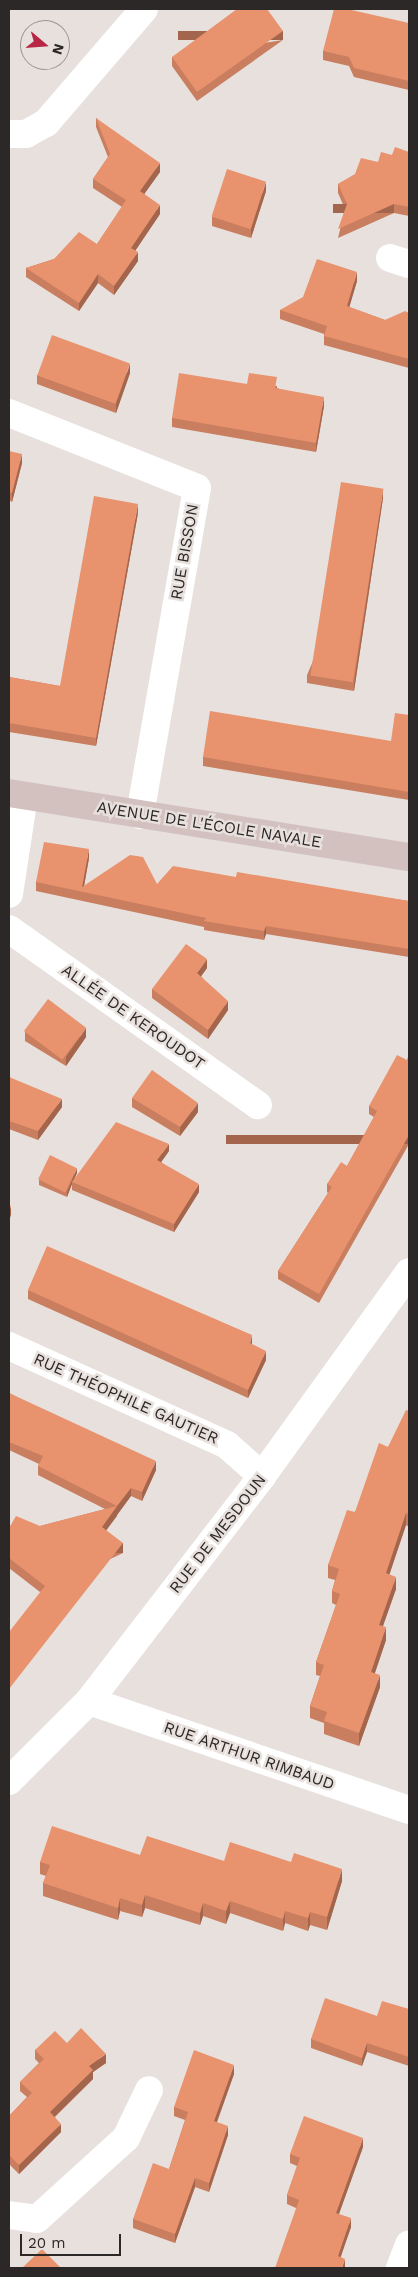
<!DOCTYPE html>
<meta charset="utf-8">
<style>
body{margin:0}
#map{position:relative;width:418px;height:2277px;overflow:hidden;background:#e7e0dd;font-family:"Work Sans",sans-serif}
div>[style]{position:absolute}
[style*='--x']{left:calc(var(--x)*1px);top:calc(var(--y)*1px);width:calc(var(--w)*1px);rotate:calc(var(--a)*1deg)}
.street>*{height:28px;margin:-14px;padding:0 14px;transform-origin:14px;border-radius:14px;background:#fff}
.secondary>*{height:28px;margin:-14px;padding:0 14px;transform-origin:14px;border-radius:14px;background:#d3c1bf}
.wall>*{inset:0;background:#c87e5f}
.shaded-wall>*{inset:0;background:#a3664d;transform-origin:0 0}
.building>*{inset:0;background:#e9926e;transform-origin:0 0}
span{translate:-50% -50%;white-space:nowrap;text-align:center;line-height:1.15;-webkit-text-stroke:5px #e7e0dd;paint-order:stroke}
.street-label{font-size:16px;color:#2b2827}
.frame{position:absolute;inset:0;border:10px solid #2b2827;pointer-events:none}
.north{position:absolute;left:20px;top:20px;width:50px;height:50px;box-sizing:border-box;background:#e7e0dd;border:1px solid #9c9694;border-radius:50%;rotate:108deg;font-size:14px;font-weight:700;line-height:20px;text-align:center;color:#2b2827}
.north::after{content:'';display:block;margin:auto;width:18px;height:22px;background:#b72645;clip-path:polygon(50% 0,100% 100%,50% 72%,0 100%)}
.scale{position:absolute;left:20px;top:2234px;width:101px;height:22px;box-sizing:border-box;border:2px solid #2b2827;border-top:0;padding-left:6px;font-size:15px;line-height:18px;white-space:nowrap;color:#2b2827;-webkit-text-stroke:4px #e7e0dd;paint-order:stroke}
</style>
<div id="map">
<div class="street">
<div style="--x:9;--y:134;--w:17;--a:0"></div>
<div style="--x:26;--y:134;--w:23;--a:-29"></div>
<div style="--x:46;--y:123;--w:150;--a:-49.3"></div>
<div style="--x:390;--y:258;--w:20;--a:18"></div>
<div style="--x:9;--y:413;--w:202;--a:21.7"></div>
<div style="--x:197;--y:488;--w:332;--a:99.9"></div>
<div style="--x:9;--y:894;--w:99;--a:-81.3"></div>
<div style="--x:9;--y:929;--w:305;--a:35.3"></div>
<div style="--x:9;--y:1346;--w:239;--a:24.4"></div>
<div style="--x:227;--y:1445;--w:47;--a:41.5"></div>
<div style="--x:89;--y:1701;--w:338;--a:18.8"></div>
<div style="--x:9;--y:1781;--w:113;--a:-45"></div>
<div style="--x:89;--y:1701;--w:284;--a:-52.4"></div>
<div style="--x:262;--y:1476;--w:251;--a:-54.2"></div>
<div style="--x:9;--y:2215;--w:28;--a:8"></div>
<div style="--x:37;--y:2219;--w:120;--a:-42.3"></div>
<div style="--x:126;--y:2138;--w:53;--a:-64.4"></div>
<div style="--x:400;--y:2268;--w:25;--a:-69"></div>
</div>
<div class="secondary">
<div style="--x:9;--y:793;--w:405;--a:9.1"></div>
</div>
<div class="wall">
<div style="clip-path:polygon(409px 23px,409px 90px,354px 77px,349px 66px,323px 60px,323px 51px)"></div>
<div style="clip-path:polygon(283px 40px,197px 101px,172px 66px,172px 57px)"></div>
<div style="clip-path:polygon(96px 118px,160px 172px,144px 194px,160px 214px,135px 251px,138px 261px,114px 295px,98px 283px,79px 311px,26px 277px,26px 268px,54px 259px,97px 244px,122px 207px,93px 188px,93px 179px,108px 157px,96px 127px)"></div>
<div style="clip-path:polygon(409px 152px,409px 216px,394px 213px,338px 238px,345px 209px,338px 193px,338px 184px,392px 155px)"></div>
<div style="clip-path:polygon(266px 191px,251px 238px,212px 226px,212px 217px)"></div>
<div style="clip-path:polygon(357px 281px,349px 307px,385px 320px,409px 313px,409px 368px,324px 345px,324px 334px,280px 319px,280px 310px)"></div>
<div style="clip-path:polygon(130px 373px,116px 413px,37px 384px,37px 375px)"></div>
<div style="clip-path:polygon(247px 384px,277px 386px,277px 388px,324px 406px,316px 452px,172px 427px,172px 418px)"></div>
<div style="clip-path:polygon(9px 451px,22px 463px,12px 502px,9px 500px)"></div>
<div style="clip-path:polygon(383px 498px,354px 691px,307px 683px,307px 675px)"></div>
<div style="clip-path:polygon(138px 513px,96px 746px,9px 732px,9px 677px,60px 686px)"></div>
<div style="clip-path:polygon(409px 715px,409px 800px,203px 766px,203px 757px,391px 741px)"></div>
<div style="clip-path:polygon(89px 858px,84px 886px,157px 884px,236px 877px,409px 901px,409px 957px,266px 934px,264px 940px,204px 930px,204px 927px,36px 891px,36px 882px)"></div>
<div style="clip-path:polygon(207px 968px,201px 976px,228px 1010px,208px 1039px,152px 998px,152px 989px)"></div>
<div style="clip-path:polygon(25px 1032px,86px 1037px,66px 1066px,25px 1041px)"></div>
<div style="clip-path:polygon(409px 1055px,409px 1144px,319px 1303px,278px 1279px,278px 1271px,328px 1193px,327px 1192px,327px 1184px,347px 1166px,374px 1117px,369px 1114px,369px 1106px,407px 1060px)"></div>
<div style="clip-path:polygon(9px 1077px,62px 1107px,38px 1140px,9px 1129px)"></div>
<div style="clip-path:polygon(132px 1098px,198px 1112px,180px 1136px,132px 1107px)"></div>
<div style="clip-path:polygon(169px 1151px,161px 1162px,199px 1192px,174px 1232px,72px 1190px,72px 1184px,67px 1197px,39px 1185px,39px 1180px,77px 1173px,74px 1179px)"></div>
<div style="clip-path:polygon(28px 1290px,252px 1345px,266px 1360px,248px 1398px,28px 1299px)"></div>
<div style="clip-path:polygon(9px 1393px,156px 1470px,142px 1501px,131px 1496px,106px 1530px,123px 1553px,40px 1592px,9px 1568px,9px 1528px,40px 1526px,105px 1509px,38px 1475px,38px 1466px,39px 1464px,9px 1450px)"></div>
<div style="clip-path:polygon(409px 1411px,409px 1527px,406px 1525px,389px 1574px,396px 1589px,383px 1626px,386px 1640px,375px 1673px,380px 1687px,359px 1746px,324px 1734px,324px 1723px,310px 1718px,310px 1706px,320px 1676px,316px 1675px,316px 1662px,336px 1605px,332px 1603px,332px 1591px,335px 1580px,328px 1578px,328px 1565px,388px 1447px)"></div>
<div style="clip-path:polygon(140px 1855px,224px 1861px,342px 1881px,327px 1930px,310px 1925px,308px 1931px,285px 1923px,283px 1931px,230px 1913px,226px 1924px,203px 1916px,200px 1925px,145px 1908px,142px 1917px,120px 1911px,118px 1920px,43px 1896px,43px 1883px,46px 1876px,40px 1874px,40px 1862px)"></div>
<div style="clip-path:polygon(409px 2009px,409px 2066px,367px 2052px,362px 2066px,311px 2048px,311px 2039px,377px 2016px)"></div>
<div style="clip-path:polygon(67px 2043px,106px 2063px,93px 2072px,93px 2079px,55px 2117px,61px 2132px,19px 2174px,9px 2164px,9px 2116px,27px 2097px,20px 2091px,20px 2082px,39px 2063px,35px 2059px,35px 2050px)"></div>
<div style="clip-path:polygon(234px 2074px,217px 2122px,228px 2135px,209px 2192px,195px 2187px,175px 2243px,133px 2228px,133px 2219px,169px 2169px,185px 2120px,174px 2116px,174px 2107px)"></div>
<div style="clip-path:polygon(363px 2147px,339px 2214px,351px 2227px,340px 2257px,296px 2208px,287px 2204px,287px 2195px,297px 2166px,290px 2163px,290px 2154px)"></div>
</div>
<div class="shaded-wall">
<div style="left:283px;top:31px;width:9px;height:105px;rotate:90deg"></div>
<div style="clip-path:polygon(160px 163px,160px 172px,140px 200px,140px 191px)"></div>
<div style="clip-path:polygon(266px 182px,266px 191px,251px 238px,251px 229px)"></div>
<div style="left:394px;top:204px;width:9px;height:61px;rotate:90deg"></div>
<div style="clip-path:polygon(160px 205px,160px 214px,131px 257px,131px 248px)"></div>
<div style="clip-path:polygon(138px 252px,138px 261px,114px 295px,114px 286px)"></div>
<div style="clip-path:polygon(357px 272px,357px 281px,347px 315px,347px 306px)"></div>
<div style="clip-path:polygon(98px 274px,98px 283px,79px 311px,79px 303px)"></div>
<div style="clip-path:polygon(130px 364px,130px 373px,116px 413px,116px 404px)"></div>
<div style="clip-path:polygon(324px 397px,324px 406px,316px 452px,316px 443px)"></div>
<div style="clip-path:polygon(22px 454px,22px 463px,12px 502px,12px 493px)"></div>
<div style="clip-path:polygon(383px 489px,383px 498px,354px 691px,354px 683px)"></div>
<div style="clip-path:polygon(138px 504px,138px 513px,96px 746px,96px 738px)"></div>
<div style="clip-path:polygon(89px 849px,89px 858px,83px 892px,82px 887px)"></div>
<div style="clip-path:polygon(266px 926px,266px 934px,264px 940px,264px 931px)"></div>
<div style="clip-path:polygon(207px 959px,207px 968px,197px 982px,197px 973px)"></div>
<div style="clip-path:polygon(228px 1001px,228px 1010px,208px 1039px,208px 1030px)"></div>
<div style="clip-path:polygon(86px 1028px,86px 1037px,66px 1066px,66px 1057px)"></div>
<div style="clip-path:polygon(62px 1099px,62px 1107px,38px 1140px,38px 1131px)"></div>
<div style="clip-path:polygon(198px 1103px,198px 1112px,180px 1136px,180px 1127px)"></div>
<div style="left:409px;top:1135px;width:9px;height:183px;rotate:90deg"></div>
<div style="clip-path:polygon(169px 1144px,169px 1151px,157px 1168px,157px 1160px)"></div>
<div style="clip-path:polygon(77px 1168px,77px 1173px,73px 1182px,72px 1182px,72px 1184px,67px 1197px,67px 1192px)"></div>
<div style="clip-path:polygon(199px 1184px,199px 1192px,174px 1232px,174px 1224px)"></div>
<div style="clip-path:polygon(11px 1206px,11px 1215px,9px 1221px,9px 1212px)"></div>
<div style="clip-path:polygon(252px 1335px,252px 1344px,250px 1352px,250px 1343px)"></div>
<div style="clip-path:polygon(266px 1351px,266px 1360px,248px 1398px,248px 1390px)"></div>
<div style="clip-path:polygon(156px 1461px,156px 1470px,142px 1501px,142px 1492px)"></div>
<div style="clip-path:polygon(131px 1488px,131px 1496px,117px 1515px,117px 1506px)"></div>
<div style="clip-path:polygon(117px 1506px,117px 1516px,102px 1536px,102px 1527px)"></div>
<div style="clip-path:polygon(406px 1513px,406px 1525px,386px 1585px,386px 1573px)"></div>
<div style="left:123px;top:1543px;width:10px;height:185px;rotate:90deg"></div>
<div style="clip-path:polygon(396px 1577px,396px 1589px,379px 1637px,379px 1625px)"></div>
<div style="clip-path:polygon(386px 1627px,386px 1640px,371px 1684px,371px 1672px)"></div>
<div style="clip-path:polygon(380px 1675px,380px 1687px,359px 1746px,359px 1733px)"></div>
<div style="clip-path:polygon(342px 1869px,342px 1881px,327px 1930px,327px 1917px)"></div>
<div style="clip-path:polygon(145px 1895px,145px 1908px,142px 1917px,142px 1905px)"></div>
<div style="clip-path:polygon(120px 1898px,120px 1911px,118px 1920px,118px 1908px)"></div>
<div style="clip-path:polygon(230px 1901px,230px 1913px,226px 1924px,226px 1911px)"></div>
<div style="clip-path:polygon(203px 1903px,203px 1916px,200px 1925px,200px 1913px)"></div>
<div style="clip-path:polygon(285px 1911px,285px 1923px,283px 1931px,283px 1919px)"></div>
<div style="clip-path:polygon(310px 1912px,310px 1925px,308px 1931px,308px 1918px)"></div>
<div style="clip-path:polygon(367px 2043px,367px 2052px,362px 2066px,362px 2058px)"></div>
<div style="clip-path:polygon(106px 2054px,106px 2063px,93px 2072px,93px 2079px,50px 2121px,50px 2112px,89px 2066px)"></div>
<div style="clip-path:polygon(234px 2065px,234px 2074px,214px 2130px,214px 2121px)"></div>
<div style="clip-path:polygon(61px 2124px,61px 2132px,19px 2174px,19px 2165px)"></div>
<div style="clip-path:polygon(228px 2126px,228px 2135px,209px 2192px,209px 2183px)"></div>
<div style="clip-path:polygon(363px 2138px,363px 2147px,336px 2222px,336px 2213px)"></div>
<div style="clip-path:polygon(195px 2178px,195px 2187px,175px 2243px,175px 2234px)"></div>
<div style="clip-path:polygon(351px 2218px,351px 2227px,338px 2265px,338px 2256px)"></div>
<div style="clip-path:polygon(345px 2259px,345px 2268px,342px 2268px)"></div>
</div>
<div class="building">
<div style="clip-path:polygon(237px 9px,267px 9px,283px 31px,197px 92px,172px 57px)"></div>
<div style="clip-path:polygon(334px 9px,347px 9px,409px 23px,409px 81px,354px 68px,349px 57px,323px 51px)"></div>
<div style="clip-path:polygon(96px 118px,160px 163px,140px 191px,160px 205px,131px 248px,138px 252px,114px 286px,98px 274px,79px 303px,26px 268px,54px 259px,79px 232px,97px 244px,126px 200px,93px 179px,110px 154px)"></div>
<div style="clip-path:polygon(395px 147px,409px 152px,409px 207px,394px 204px,338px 229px,347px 204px,338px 184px,355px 174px,361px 158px,378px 162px,381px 152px,392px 155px)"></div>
<div style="left:227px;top:169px;width:41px;height:50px;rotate:18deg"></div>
<div style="clip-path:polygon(317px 259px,357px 272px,347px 306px,385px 320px,405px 311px,409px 313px,409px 359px,324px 336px,327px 326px,280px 310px,303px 297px)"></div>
<div style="left:52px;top:335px;width:83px;height:43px;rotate:20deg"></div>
<div style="clip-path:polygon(179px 373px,247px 384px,249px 373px,277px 377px,275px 388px,324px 397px,316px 443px,172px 418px)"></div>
<div style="clip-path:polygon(9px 451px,22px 454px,12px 493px,9px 492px)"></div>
<div style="left:341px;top:482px;width:43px;height:196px;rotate:9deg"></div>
<div style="clip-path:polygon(94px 496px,138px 504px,96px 738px,9px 723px,9px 677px,60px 686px)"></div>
<div style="clip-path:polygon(210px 711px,391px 741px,395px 713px,409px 715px,409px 792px,203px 757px)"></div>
<div style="clip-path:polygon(44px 842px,89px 849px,82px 887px,130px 855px,143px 857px,157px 884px,173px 866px,236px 877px,237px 872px,409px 901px,409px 949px,266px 926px,264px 931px,204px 921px,206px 918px,36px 882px)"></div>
<div style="clip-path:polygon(186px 944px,207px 959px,197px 973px,228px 1001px,208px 1030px,152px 989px)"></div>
<div style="left:48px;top:999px;width:48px;height:40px;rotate:37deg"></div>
<div style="clip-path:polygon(397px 1055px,407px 1060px,409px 1055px,409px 1135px,319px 1294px,278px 1271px,332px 1187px,327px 1184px,341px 1162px,347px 1166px,377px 1111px,369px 1106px)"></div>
<div style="clip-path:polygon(152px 1070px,198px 1103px,180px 1127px,132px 1098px)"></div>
<div style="clip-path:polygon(9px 1077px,62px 1099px,38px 1131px,9px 1121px)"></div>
<div style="clip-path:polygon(116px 1122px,169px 1144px,157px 1160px,199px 1184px,174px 1224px,72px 1182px)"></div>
<div style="left:50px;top:1155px;width:30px;height:27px;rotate:26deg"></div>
<div style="clip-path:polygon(9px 1205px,11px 1206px,9px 1212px)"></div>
<div style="clip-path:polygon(47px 1246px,252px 1335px,250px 1343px,266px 1351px,248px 1390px,28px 1290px)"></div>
<div style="clip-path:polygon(9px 1393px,156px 1461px,142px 1492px,131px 1488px,117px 1506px,38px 1466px,43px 1456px,9px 1442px)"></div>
<div style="clip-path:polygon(406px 1410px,409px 1411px,409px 1514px,406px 1513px,386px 1573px,396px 1577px,379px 1625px,386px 1627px,371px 1672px,380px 1675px,359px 1733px,324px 1721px,327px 1712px,310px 1706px,324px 1665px,316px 1662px,340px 1594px,332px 1591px,339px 1569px,328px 1565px,347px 1510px,355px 1512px,379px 1443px,388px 1447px)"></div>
<div style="clip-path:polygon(117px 1506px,102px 1527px,123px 1543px,9px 1689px,9px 1632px,45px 1586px,9px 1558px,9px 1528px,16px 1516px,40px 1526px)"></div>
<div style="clip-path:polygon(52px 1826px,140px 1855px,147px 1836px,224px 1861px,230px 1842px,291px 1862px,294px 1853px,342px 1869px,327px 1917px,310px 1912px,308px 1918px,285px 1911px,283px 1919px,230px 1901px,226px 1911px,203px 1903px,200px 1913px,145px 1895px,142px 1905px,120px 1898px,118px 1908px,43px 1883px,50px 1865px,40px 1862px)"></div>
<div style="clip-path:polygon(325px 1998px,377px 2016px,382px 2001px,409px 2009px,409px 2057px,367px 2043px,362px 2058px,311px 2039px)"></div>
<div style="clip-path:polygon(81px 2028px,106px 2054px,89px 2066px,93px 2070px,50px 2112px,61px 2124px,19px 2165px,9px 2155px,9px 2116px,32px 2093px,20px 2082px,44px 2059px,35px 2050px,55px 2031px,67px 2043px)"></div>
<div style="clip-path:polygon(194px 2050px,234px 2065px,214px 2121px,228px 2126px,209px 2183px,195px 2178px,175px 2234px,133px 2219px,153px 2163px,169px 2169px,188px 2112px,174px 2107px)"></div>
<div style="clip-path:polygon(304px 2116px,363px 2138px,336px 2213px,351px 2218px,338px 2256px,345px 2259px,342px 2268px,275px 2268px,299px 2200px,287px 2195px,300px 2158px,290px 2154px)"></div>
<div style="clip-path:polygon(42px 2249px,61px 2268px,22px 2268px)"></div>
</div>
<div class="street-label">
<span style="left:185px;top:552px;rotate:-80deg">RUE BISSON</span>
<span style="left:209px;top:825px;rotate:9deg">AVENUE DE L'ÉCOLE NAVALE</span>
<span style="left:133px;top:1017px;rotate:35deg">ALLÉE DE KEROUDOT</span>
<span style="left:126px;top:1399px;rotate:24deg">RUE THÉOPHILE GAUTIER</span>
<span style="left:218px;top:1534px;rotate:-52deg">RUE DE MESDOUN</span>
<span style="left:249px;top:1756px;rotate:19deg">RUE ARTHUR RIMBAUD</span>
</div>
<div class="frame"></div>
<div class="north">N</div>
<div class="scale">20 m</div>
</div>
